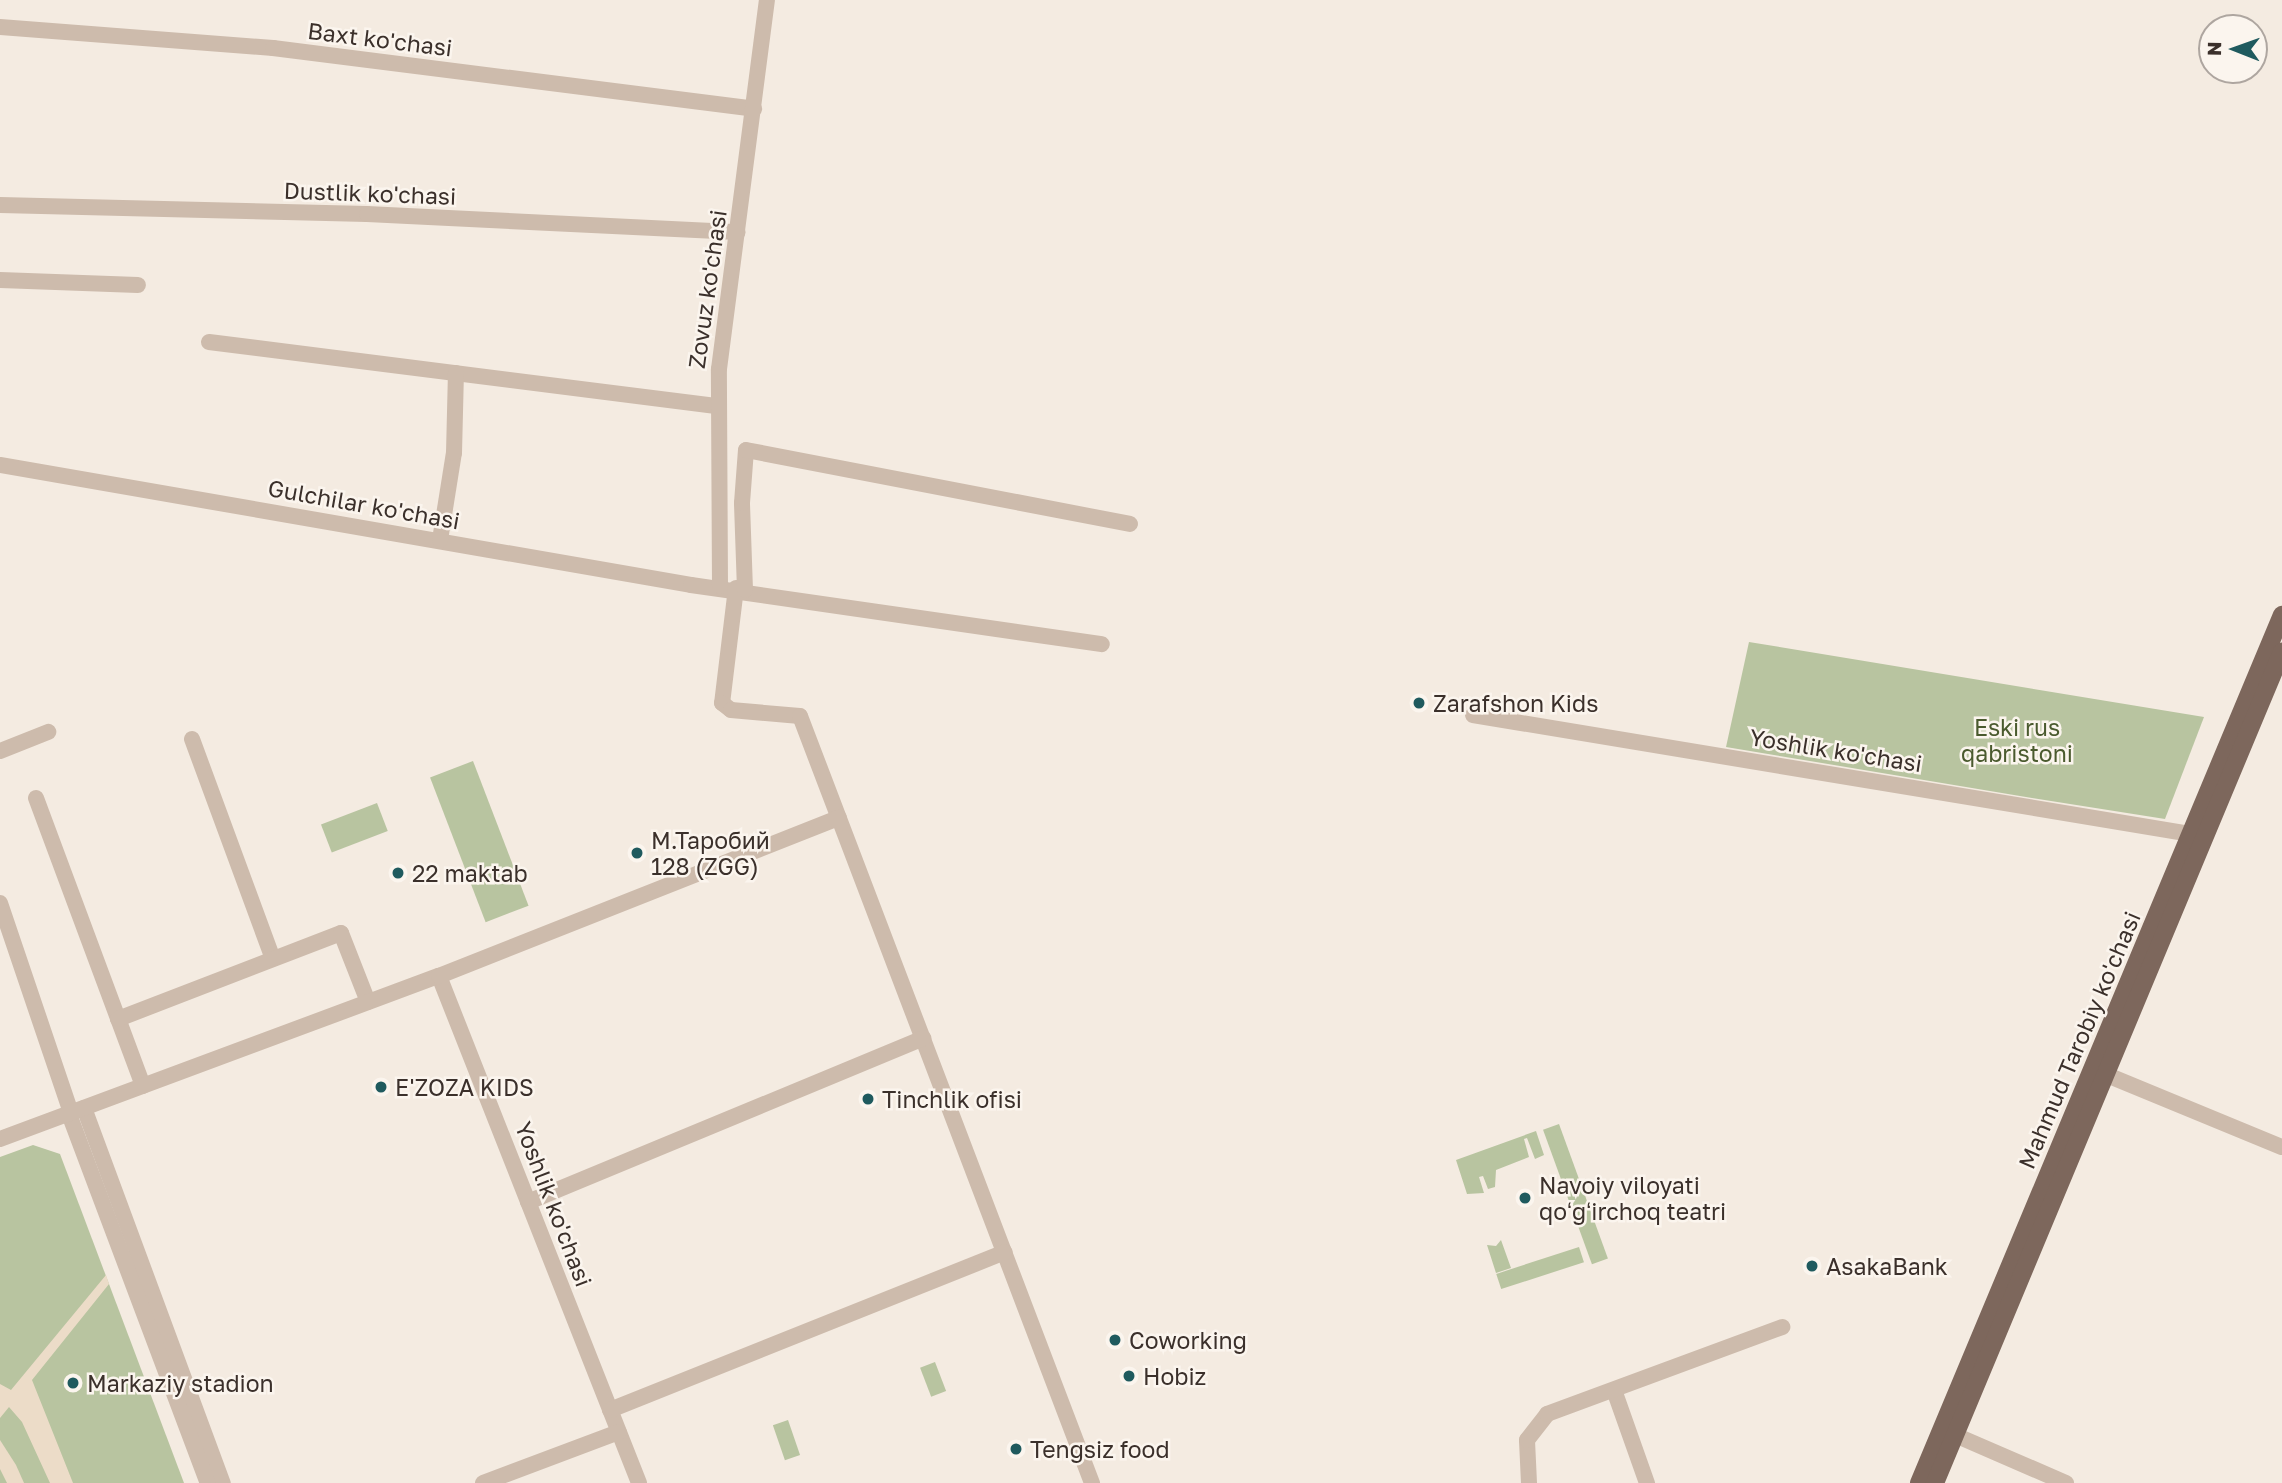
<!DOCTYPE html>
<meta charset="utf-8">
<style>
body{margin:0}
#map{position:relative;width:2282px;height:1483px;overflow:hidden;background:#f4ebe1;font-family:"Golos Text",sans-serif}
div>[style]{position:absolute}
[style*='--x']{left:calc(var(--x)*1px);top:calc(var(--y)*1px);width:calc(var(--w)*1px);rotate:calc(var(--a)*1deg)}
.green>*{inset:0;background:#b8c4a0;transform-origin:0 0}
.plaza>*{inset:0;background:#ecdcc8}
.minor>*{height:16px;margin:-8px;padding:0 8px;transform-origin:8px;border-radius:8px;background:#cdbbac}
.major>*{height:18px;margin:-9px;padding:0 9px;transform-origin:9px;border-radius:9px;background:#7d675c}
.dots>*{width:19px;height:19px;translate:-50% -50%;box-sizing:border-box;border:4px solid #fbf5ee;border-radius:50%}
span{translate:-50% -50%;white-space:nowrap;text-align:center;line-height:1.15;-webkit-text-stroke:5px #fbf5ee;paint-order:stroke}
.street-label{font-size:23px;color:#3b302b}
.poi-label{font-size:23px;color:#3b302b}
.left{translate:0 -50%;text-align:left}
.park-label{font-size:23px;color:#4a5a2e}
.north{position:absolute;left:2198px;top:14px;width:70px;height:70px;box-sizing:border-box;background:#fbf5ee;border:2px solid #aea6a0;border-radius:50%;rotate:271deg;font-size:19px;font-weight:700;line-height:28px;text-align:center;color:#3b302b}
.north::after{content:'';display:block;margin:auto;width:24px;height:32px;background:#1f5a5e;clip-path:polygon(50% 0,100% 100%,50% 72%,0 100%)}
</style>
<div id="map">
<div class="green">
<div style="clip-path:polygon(1749px 642px,2204px 717px,2165px 819px,2032px 798px,1726px 747px)"></div>
<div style="left:473px;top:761px;width:155px;height:46px;rotate:69deg"></div>
<div style="left:377px;top:803px;width:30px;height:60px;rotate:69deg"></div>
<div style="left:1559px;top:1124px;width:143px;height:17px;rotate:70deg"></div>
<div style="clip-path:polygon(1536px 1131px,1544px 1155px,1535px 1159px,1527px 1138px,1524px 1139px,1529px 1157px,1496px 1170px,1495px 1187px,1488px 1189px,1483px 1176px,1479px 1177px,1484px 1193px,1467px 1194px,1456px 1160px)"></div>
<div style="clip-path:polygon(33px 1145px,60px 1154px,184px 1483px,0 1483px,0 1157px)"></div>
<div style="clip-path:polygon(1501px 1240px,1511px 1268px,1496px 1273px,1487px 1245px,1496px 1246px)"></div>
<div style="left:1579px;top:1247px;width:16px;height:87px;rotate:72deg"></div>
<div style="left:935px;top:1362px;width:31px;height:16px;rotate:69deg"></div>
<div style="left:788px;top:1420px;width:37px;height:16px;rotate:71deg"></div>
</div>
<div class="plaza">
<div style="clip-path:polygon(106px 1275px,109px 1284px,32px 1380px,73px 1483px,50px 1483px,22px 1422px,9px 1407px,0 1418px,0 1384px,11px 1390px)"></div>
<div style="clip-path:polygon(0 1440px,16px 1465px,24px 1483px,7px 1483px,0 1469px)"></div>
</div>
<div class="minor">
<div style="--x:0;--y:27;--w:274;--a:4.4"></div>
<div style="--x:273;--y:48;--w:485;--a:7.2"></div>
<div style="--x:0;--y:205;--w:367;--a:1.4"></div>
<div style="--x:367;--y:214;--w:371;--a:2.8"></div>
<div style="--x:0;--y:280;--w:138;--a:2.1"></div>
<div style="--x:209;--y:342;--w:511;--a:7.19"></div>
<div style="--x:0;--y:465;--w:701;--a:9.85"></div>
<div style="--x:691;--y:585;--w:415;--a:8.2"></div>
<div style="--x:440;--y:540;--w:88;--a:-80.9"></div>
<div style="--x:454;--y:453;--w:80;--a:-88.6"></div>
<div style="--x:720;--y:586;--w:217;--a:-90.3"></div>
<div style="--x:719;--y:369;--w:372;--a:-82.6"></div>
<div style="--x:736;--y:588;--w:116;--a:96.9"></div>
<div style="--x:722;--y:703;--w:11;--a:38"></div>
<div style="--x:731;--y:710;--w:69;--a:5"></div>
<div style="--x:800;--y:716;--w:821;--a:69.16"></div>
<div style="--x:745;--y:590;--w:87;--a:-92"></div>
<div style="--x:742;--y:503;--w:53;--a:-85.7"></div>
<div style="--x:746;--y:450;--w:391;--a:10.9"></div>
<div style="--x:1473;--y:715;--w:728;--a:9.41"></div>
<div style="--x:192;--y:739;--w:234;--a:69.8"></div>
<div style="--x:0;--y:751;--w:52;--a:-21.6"></div>
<div style="--x:36;--y:798;--w:307;--a:69.6"></div>
<div style="--x:0;--y:903;--w:222;--a:71.3"></div>
<div style="--x:439;--y:976;--w:545;--a:68.47"></div>
<div style="--x:118;--y:1019;--w:239;--a:-21.1"></div>
<div style="--x:341;--y:933;--w:74;--a:68.6"></div>
<div style="--x:2107;--y:1075;--w:189;--a:22.4"></div>
<div style="--x:84;--y:1108;--w:400;--a:69.7"></div>
<div style="--x:69;--y:1114;--w:394;--a:69.4"></div>
<div style="--x:0;--y:1139;--w:468;--a:-20.4"></div>
<div style="--x:439;--y:976;--w:430;--a:-21.6"></div>
<div style="--x:528;--y:1202;--w:428;--a:-22.5"></div>
<div style="--x:1614;--y:1390;--w:99;--a:70.5"></div>
<div style="--x:610;--y:1410;--w:425;--a:-21.8"></div>
<div style="--x:1955;--y:1435;--w:121;--a:23.4"></div>
<div style="--x:483;--y:1483;--w:145;--a:-20.6"></div>
<div style="--x:1529;--y:1483;--w:43;--a:-92.7"></div>
<div style="--x:1527;--y:1440;--w:33;--a:-52"></div>
<div style="--x:1547;--y:1414;--w:251;--a:-20.3"></div>
</div>
<div class="major">
<div style="--x:1919;--y:1483;--w:941;--a:-67.31"></div>
<div style="--x:1935;--y:1483;--w:901;--a:-67.34"></div>
</div>
<div class="dots">
<div style="left:1419px;top:703px;background:#1f5a5e"></div>
<div style="left:637px;top:853px;background:#1f5a5e"></div>
<div style="left:398px;top:873px;background:#1f5a5e"></div>
<div style="left:381px;top:1087px;background:#1f5a5e"></div>
<div style="left:868px;top:1099px;background:#1f5a5e"></div>
<div style="left:1525px;top:1198px;background:#1f5a5e"></div>
<div style="left:1812px;top:1266px;background:#1f5a5e"></div>
<div style="left:1115px;top:1340px;background:#1f5a5e"></div>
<div style="left:1129px;top:1376px;background:#1f5a5e"></div>
<div style="left:73px;top:1383px;background:#1f5a5e"></div>
<div style="left:1016px;top:1449px;background:#1f5a5e"></div>
</div>
<div class="street-label">
<span style="left:380px;top:39px;rotate:7deg">Baxt ko'chasi</span>
<span style="left:370px;top:193px;rotate:2deg">Dustlik ko'chasi</span>
<span style="left:707px;top:289px;rotate:-82deg">Zovuz ko'chasi</span>
<span style="left:364px;top:504px;rotate:10deg">Gulchilar ko'chasi</span>
<span style="left:1836px;top:750px;rotate:9deg">Yoshlik ko'chasi</span>
<span style="left:2079px;top:1040px;rotate:-67deg">Mahmud Tarobiy ko'chasi</span>
<span style="left:554px;top:1204px;rotate:69deg">Yoshlik ko'chasi</span>
</div>
<div class="poi-label">
<span class="left" style="left:1433px;top:703px">Zarafshon Kids</span>
<span class="left" style="left:651px;top:853px">М.Таробий<br>128 (ZGG)</span>
<span class="left" style="left:412px;top:873px">22 maktab</span>
<span class="left" style="left:395px;top:1087px">E'ZOZA KIDS</span>
<span class="left" style="left:882px;top:1099px">Tinchlik ofisi</span>
<span class="left" style="left:1539px;top:1198px">Navoiy viloyati<br>qoʻgʻirchoq teatri</span>
<span class="left" style="left:1826px;top:1266px">AsakaBank</span>
<span class="left" style="left:1129px;top:1340px">Coworking</span>
<span class="left" style="left:1143px;top:1376px">Hobiz</span>
<span class="left" style="left:87px;top:1383px">Markaziy stadion</span>
<span class="left" style="left:1030px;top:1449px">Tengsiz food</span>
</div>
<div class="park-label">
<span style="left:2017px;top:740px">Eski rus<br>qabristoni</span>
</div>
<div class="north">N</div>
</div>
